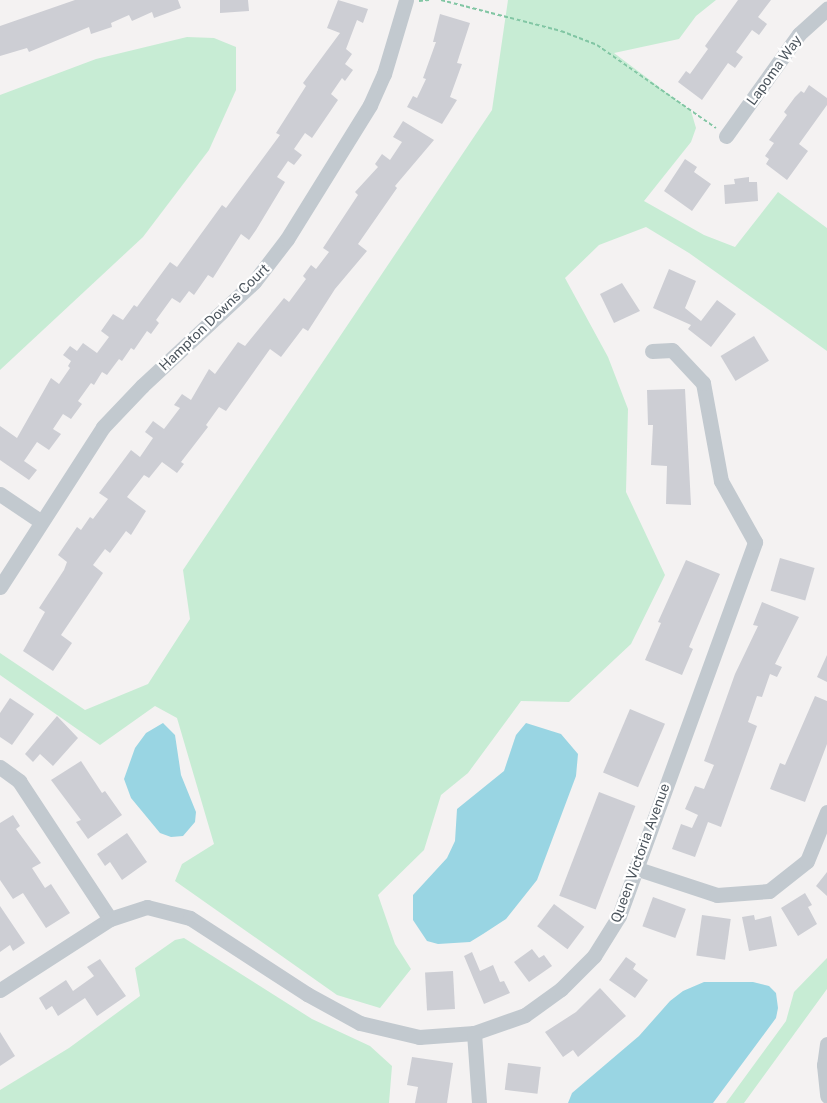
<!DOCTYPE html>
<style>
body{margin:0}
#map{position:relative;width:827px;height:1103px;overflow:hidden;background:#f4f2f2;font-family:"Public Sans",sans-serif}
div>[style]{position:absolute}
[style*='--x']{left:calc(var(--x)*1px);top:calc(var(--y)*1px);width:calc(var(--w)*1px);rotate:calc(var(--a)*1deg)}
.green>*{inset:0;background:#c7ecd4}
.water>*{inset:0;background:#99d5e3}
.building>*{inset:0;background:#cdced4;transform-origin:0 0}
.path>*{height:2px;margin-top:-1px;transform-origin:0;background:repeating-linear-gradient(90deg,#82c6a4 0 4px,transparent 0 6.5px)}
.minor>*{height:15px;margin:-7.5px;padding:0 7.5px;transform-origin:7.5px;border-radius:7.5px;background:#c2c9cf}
span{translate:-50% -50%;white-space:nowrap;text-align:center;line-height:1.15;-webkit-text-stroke:4.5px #fff;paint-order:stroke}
.street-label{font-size:14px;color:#4c555d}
</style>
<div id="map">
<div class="green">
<div style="clip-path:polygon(508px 0,716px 0,696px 16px,679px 39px,614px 53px,691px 111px,696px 128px,691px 142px,644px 201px,704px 235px,735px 247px,778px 192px,827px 228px,827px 351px,689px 253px,646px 227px,599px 245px,565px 278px,608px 357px,628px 409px,626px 492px,665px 575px,631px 644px,569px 702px,521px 701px,468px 773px,441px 795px,424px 850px,378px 895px,395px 944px,411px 969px,380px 1008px,337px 995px,175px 881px,182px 864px,214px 844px,177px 718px,155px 706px,100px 745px,0 675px,0 653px,85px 710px,148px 684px,190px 619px,183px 570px,492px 110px)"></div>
<div style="clip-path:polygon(187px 37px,214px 38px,236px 47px,236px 90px,209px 150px,143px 237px,0 370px,0 95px,96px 59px)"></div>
<div style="clip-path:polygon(184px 938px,312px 1019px,370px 1046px,392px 1066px,389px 1103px,0 1103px,0 1090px,69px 1048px,140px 996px,135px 968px,175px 940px)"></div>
<div style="clip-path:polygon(827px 958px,827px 989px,744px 1103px,726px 1103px,786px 1021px,794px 992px)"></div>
</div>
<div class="water">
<div style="clip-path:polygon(163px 723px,175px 735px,181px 775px,196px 812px,195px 822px,183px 836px,171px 837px,160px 833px,131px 798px,124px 779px,135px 748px,146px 733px)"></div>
<div style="clip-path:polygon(526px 723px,561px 734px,578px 754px,576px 776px,537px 880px,506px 919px,483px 934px,470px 942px,438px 944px,427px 941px,413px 920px,413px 895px,447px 858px,455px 841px,457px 809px,504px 771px,516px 735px)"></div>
<div style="clip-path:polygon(704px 982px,753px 982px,769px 986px,776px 993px,778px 1008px,776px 1018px,713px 1103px,568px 1103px,572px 1093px,639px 1036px,670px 1001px,683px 991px)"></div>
</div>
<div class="building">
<div style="clip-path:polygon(75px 0,178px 0,181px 8px,154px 18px,152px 12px,132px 21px,129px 15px,111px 23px,112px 27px,91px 34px,89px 27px,29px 52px,27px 48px,0 56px,0 26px)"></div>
<div style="clip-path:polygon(220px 0,248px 0,249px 11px,220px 13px)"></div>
<div style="clip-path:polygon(338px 0,368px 9px,363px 23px,357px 20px,346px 49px,352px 54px,345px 64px,353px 70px,345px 81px,342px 78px,331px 94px,338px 100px,312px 138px,305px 133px,294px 149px,302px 155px,294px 165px,288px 161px,277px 177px,285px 182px,256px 230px,249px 240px,241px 234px,213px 278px,208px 275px,194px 295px,189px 291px,180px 303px,172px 298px,156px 320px,159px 323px,151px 334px,147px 331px,134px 350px,131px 348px,122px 361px,119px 359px,107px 375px,102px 372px,94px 385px,91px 383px,78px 401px,82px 404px,71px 419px,63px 414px,53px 429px,61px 434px,49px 450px,37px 442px,24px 461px,37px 470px,29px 480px,0 460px,0 426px,17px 438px,51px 378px,59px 384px,70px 368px,68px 366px,71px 361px,63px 355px,70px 346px,77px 351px,83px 343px,97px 353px,109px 337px,101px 331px,113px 314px,123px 320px,134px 305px,137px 307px,170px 262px,177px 267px,222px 205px,226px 208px,280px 135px,276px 133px,306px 86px,303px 83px,340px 33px,327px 28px)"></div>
<div style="clip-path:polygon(738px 0,771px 0,758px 17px,767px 24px,759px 35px,752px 30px,736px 52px,743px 57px,735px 68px,728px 63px,702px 100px,678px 82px,686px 71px,690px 74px,708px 49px,705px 46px)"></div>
<div style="clip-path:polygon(440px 14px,470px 23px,457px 63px,462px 64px,450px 97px,457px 100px,442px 124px,407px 107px,413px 96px,417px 98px,426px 79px,423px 78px,436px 42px,433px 42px)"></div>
<div style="clip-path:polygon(809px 85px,827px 98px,827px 105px,799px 144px,808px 151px,787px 180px,766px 164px,769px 159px,765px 156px,774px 143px,769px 140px,787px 115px,784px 112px,795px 97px,801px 91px,804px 93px)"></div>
<div style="clip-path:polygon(403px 121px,434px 140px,395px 186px,397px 188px,358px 244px,367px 251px,335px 289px,308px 331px,303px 328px,281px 357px,270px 349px,226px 411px,219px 407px,206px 425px,208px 427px,181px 462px,184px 464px,177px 473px,162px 462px,149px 478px,144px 475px,127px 497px,146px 511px,131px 535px,126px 531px,110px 553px,105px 549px,93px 565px,103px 573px,61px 635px,72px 643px,53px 671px,23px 651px,45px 612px,39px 608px,64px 570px,67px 562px,58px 555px,77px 527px,81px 530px,90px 517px,93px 519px,108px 499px,99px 493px,131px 450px,140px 457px,153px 438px,145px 432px,153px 421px,164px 429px,180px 408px,174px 405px,182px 394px,191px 400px,209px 369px,215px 374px,238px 342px,245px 346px,284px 298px,289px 302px,306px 279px,303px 276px,311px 265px,316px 269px,329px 252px,323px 248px,358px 195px,355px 192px,378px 167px,375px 164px,382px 154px,390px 160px,402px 142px,393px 137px)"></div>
<div style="clip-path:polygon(685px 159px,697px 167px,694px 172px,711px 184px,692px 211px,664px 191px)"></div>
<div style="clip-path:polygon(749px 177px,749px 182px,757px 182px,758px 201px,725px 204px,724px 185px,735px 184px,734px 179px)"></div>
<div style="clip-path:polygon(669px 269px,696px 281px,685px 308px,701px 321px,717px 300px,736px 314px,711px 347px,688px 329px,691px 325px,653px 308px)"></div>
<div style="clip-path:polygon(622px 283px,640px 311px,614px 323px,600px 294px)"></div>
<div style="left:754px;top:336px;width:29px;height:39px;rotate:59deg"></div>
<div style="clip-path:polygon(685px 389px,691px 505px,666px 504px,667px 466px,651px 465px,653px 425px,648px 425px,647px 390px)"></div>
<div style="left:780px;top:558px;width:36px;height:34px;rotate:16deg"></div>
<div style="clip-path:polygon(686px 560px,720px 574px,689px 647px,693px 649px,682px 675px,645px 660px,661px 623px,658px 622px)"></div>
<div style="clip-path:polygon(762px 602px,799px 617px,775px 664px,782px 667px,777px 677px,770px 674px,762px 697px,757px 696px,748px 722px,757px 726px,721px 827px,708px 822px,695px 857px,672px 849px,681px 824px,692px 828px,698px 815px,685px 809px,695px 786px,704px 789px,714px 765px,704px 761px,735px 674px,758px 626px,753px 625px)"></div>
<div style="clip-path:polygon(827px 655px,827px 682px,817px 677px)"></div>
<div style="clip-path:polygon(815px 696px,827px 701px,827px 744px,805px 802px,770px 789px,780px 763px,785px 765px)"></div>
<div style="clip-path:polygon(10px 698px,34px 714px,12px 745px,0 737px,0 713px)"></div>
<div style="left:630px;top:709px;width:38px;height:69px;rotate:23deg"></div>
<div style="clip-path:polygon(57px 716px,78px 738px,53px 766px,40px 754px,33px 762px,25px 754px)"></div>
<div style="clip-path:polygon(81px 761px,102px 793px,105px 791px,122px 815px,88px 839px,76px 822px,81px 820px,51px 780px)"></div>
<div style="left:599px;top:792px;width:39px;height:111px;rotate:21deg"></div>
<div style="clip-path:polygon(13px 815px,20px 826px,16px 829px,41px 863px,32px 868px,45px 888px,51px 884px,70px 913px,46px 928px,23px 893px,13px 899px,0 880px,0 823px)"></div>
<div style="clip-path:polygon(127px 833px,147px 862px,122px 880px,110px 862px,105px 866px,97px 854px)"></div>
<div style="clip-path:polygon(827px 872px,827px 896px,816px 886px)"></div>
<div style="clip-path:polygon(805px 893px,812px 905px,808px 907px,817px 924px,798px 936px,781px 908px)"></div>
<div style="left:653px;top:897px;width:35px;height:31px;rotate:20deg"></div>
<div style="left:554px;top:904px;width:38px;height:28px;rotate:37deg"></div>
<div style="clip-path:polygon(0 906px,25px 943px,13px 951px,10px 945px,0 952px)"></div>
<div style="left:702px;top:915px;width:29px;height:41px;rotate:8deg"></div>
<div style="clip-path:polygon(754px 915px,755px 920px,771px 916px,777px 946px,749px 951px,742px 917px)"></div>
<div style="clip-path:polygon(532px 949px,539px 958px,544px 955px,552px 966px,529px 982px,514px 962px)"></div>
<div style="clip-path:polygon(472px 952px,480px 971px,493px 965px,500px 982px,504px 981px,510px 993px,484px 1004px,464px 956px)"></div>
<div style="clip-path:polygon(626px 957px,636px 964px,633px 969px,648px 980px,635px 998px,609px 980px)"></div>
<div style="clip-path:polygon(100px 959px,126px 996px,97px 1016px,85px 998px,58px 1016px,52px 1006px,46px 1010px,39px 998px,66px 980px,73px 991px,94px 976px,87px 967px)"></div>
<div style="left:453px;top:971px;width:38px;height:28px;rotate:87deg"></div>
<div style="clip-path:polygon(600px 988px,626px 1016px,578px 1057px,573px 1050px,563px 1057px,545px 1032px,576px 1012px)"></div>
<div style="clip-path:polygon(0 1032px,15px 1056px,0 1066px)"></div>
<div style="clip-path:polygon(412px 1057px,453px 1063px,447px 1103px,415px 1103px,418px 1087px,407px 1085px)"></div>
<div style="left:508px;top:1063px;width:33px;height:27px;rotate:7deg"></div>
</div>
<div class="path">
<div style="--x:441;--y:0;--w:124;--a:14.5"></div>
<div style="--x:561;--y:31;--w:39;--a:21"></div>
<div style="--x:597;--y:45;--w:145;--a:34.9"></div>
<div style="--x:419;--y:1;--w:10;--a:-6"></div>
</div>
<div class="minor">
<div style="--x:726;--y:136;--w:125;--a:-54.4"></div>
<div style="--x:799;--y:34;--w:38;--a:-42"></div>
<div style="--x:0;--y:494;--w:48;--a:34"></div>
<div style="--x:0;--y:587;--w:190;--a:-57.2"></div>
<div style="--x:103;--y:427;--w:57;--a:-46.4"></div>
<div style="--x:142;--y:386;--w:153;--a:-42.9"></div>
<div style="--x:254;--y:282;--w:54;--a:-52.5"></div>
<div style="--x:287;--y:239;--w:158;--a:-58.2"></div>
<div style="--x:370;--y:105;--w:34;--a:-66"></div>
<div style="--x:384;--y:74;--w:77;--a:-73.4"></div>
<div style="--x:0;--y:767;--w:24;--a:36"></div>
<div style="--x:19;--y:781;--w:165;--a:56.6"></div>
<div style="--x:635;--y:868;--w:86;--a:18.2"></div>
<div style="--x:717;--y:895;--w:52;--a:-4.4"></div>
<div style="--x:769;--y:891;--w:48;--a:-38.3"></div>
<div style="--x:807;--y:861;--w:53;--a:-67.8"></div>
<div style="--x:0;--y:990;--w:131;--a:-32.8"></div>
<div style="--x:110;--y:919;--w:39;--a:-18"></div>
<div style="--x:147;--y:907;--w:44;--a:14.3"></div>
<div style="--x:190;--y:918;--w:140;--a:33"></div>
<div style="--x:307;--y:994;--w:60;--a:28.7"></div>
<div style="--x:360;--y:1023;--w:61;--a:13.3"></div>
<div style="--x:419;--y:1037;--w:55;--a:-4.2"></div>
<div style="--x:474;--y:1033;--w:54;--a:-19.4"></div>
<div style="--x:525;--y:1015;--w:44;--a:-35.8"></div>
<div style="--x:561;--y:989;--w:47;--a:-45"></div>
<div style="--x:594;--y:956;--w:47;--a:-58"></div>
<div style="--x:619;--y:916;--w:398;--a:-70"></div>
<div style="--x:755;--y:542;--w:70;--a:-119.1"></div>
<div style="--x:721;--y:481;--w:100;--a:-100.4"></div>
<div style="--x:703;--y:383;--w:45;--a:-133.2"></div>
<div style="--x:672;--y:350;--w:20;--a:177"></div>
<div style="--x:474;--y:1033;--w:70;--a:85.9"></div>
<div style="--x:827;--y:1044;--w:21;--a:98"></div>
<div style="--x:824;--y:1065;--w:31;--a:84"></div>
</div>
<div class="street-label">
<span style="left:774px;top:70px;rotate:-54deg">Lapoma Way</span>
<span style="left:214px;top:317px;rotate:-44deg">Hampton Downs Court</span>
<span style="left:640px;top:853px;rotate:-70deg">Queen Victoria Avenue</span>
</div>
</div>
